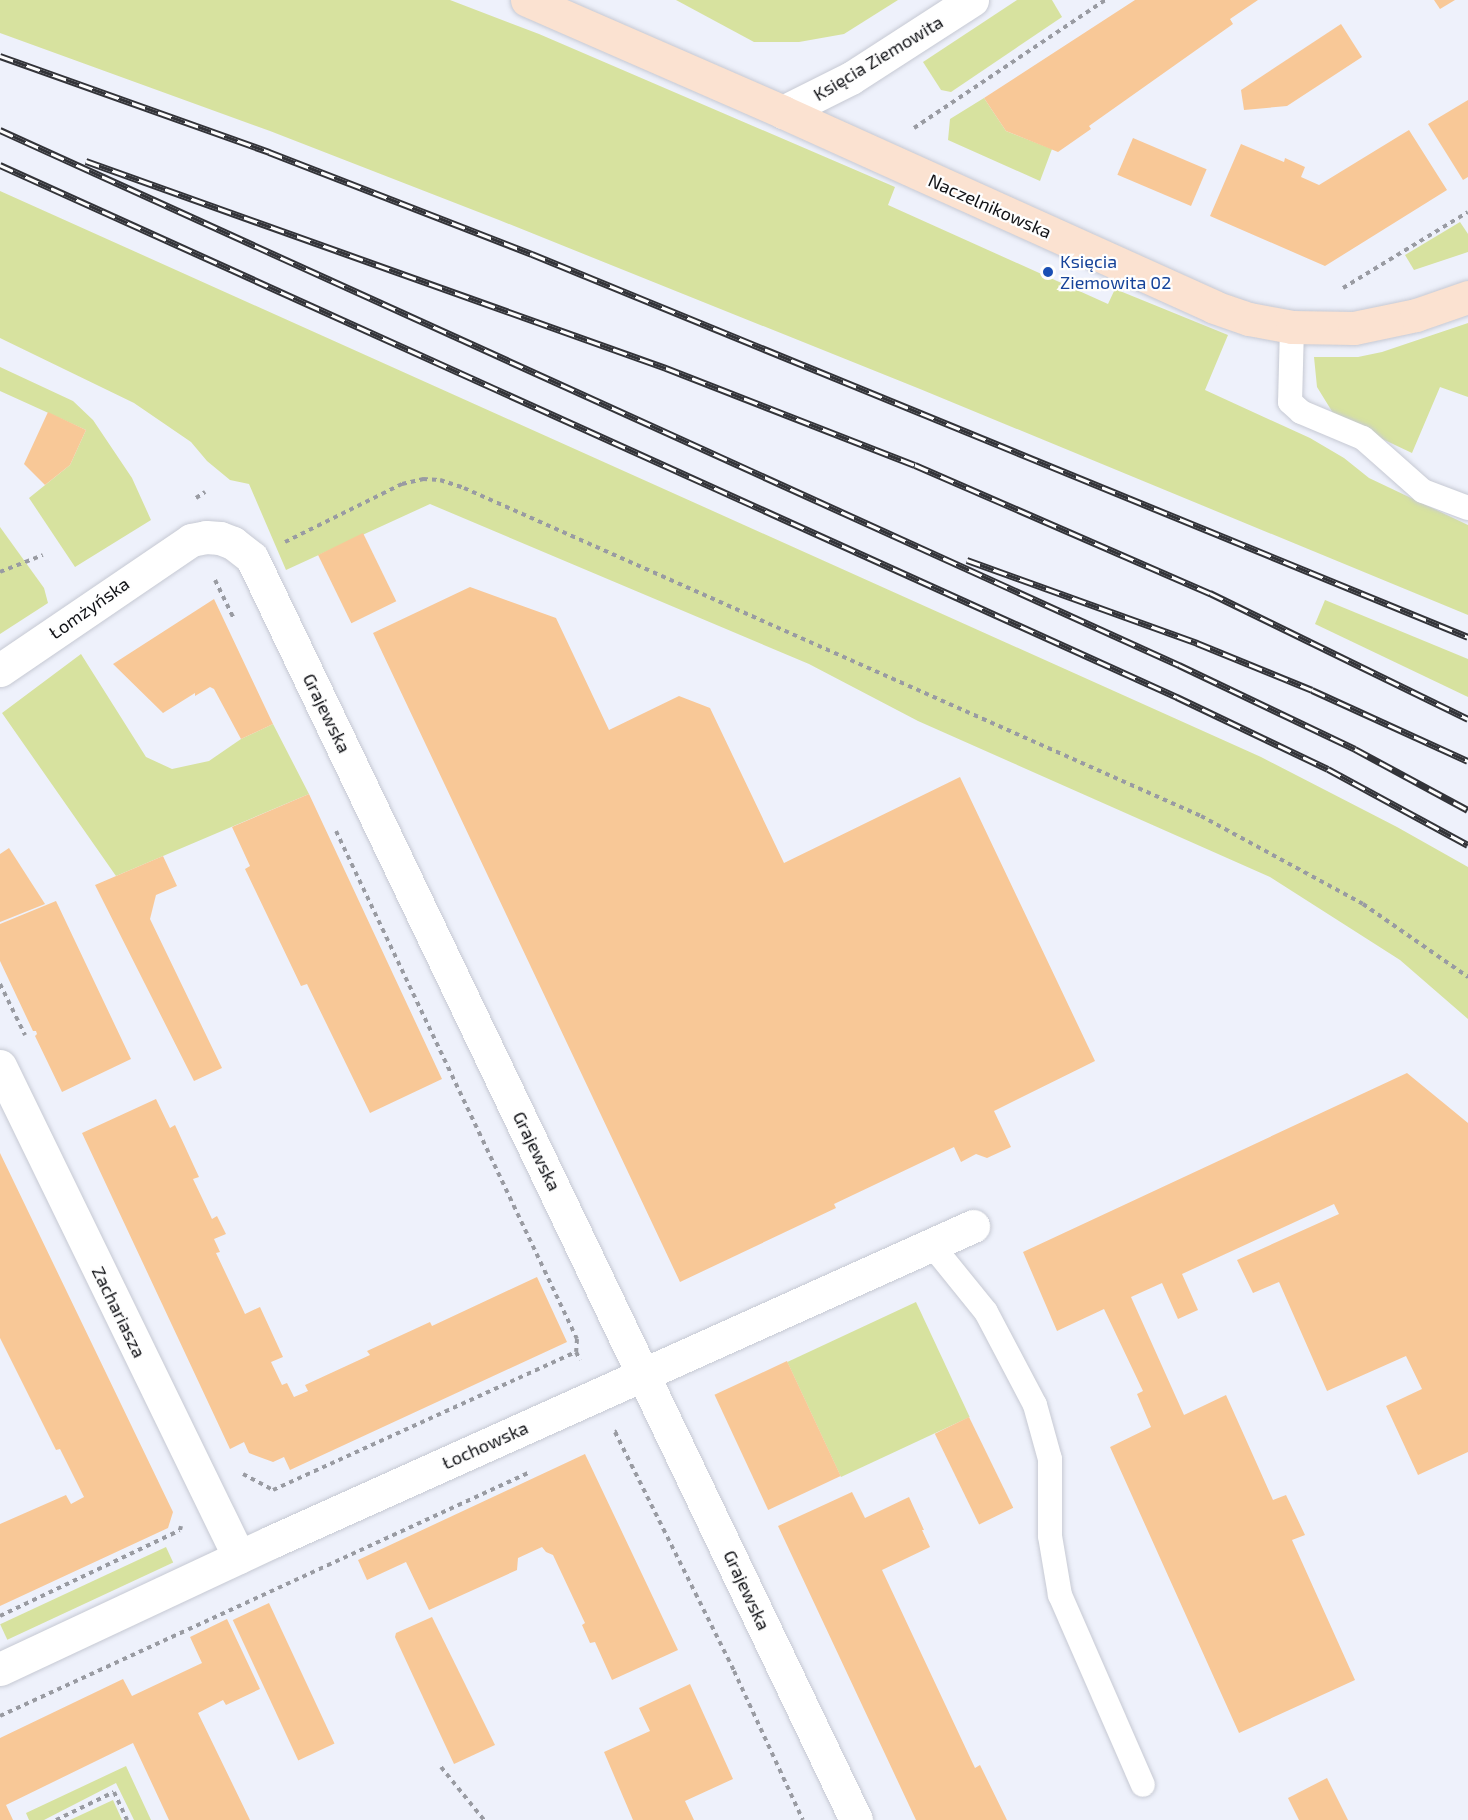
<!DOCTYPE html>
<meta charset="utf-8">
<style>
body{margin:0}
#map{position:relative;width:1468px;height:1820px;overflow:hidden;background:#eef1fb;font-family:"Exo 2",sans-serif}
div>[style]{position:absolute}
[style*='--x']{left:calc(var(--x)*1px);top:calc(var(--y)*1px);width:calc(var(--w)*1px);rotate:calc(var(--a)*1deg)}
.green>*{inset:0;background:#d7e29f;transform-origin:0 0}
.building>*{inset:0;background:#f8c897;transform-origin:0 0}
.path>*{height:4px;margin-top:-2px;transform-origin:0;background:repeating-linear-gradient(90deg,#999ba2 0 4.5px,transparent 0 9px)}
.roads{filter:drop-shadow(0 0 2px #c6c9d3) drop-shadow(0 0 2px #c6c9d3)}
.service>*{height:24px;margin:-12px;padding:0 12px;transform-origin:12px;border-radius:12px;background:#fff}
.minor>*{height:33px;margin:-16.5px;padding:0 16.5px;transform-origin:16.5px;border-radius:16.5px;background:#fff}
.tertiary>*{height:33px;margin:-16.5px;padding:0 16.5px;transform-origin:16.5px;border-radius:16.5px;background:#fff}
.secondary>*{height:33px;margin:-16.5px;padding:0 16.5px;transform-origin:16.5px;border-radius:16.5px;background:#fbe2d1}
.rail>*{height:7px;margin-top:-3.5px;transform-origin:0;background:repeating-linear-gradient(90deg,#fefefe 0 14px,#333439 0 28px);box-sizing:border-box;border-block:2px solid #333439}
.dots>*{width:16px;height:16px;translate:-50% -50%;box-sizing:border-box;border:3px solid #fefefe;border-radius:50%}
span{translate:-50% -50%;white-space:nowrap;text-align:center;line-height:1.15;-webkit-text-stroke:4.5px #fefefe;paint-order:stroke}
.street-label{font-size:18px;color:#101115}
.transit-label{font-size:18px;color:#164399}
.left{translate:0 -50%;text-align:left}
</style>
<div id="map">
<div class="green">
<div style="clip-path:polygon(0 0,450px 0,539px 34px,895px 187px,888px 205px,1108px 304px,1115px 289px,1228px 335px,1205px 390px,1310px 438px,1344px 458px,1369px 478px,1468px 525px,1468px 615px,920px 389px,499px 220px,270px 131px,0 33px)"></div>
<div style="clip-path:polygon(676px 0,898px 0,844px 34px,799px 42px,754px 42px)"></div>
<div style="clip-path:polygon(1017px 0,1052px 0,1062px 17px,951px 92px,941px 90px,923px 62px)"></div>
<div style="clip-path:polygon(984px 98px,1006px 131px,1052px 149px,1040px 181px,948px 140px,950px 119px)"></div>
<div style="clip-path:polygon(0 191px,1261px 757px,1397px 827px,1468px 867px,1468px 1019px,1400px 960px,1270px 877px,918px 721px,809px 664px,430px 504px,286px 570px,249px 484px,230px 480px,207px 461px,191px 442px,134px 403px,0 338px)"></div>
<div style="clip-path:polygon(1460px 222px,1468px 234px,1468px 252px,1414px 270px,1405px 255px)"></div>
<div style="clip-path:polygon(1468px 323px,1468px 397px,1440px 387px,1412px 453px,1342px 420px,1333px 413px,1317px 387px,1314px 357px,1358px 357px,1382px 352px)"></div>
<div style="clip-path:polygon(0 367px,73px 401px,93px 420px,132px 478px,151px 520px,75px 567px,29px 498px,70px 465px,86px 430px,0 391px)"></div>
<div style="clip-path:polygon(0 527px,44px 588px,48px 603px,0 634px)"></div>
<div style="clip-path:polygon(1325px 600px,1468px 659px,1468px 697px,1315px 624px)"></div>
<div style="clip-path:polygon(81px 654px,146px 757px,172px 769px,209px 761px,241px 739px,273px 724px,309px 794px,116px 876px,2px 713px)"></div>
<div style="left:916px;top:1302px;width:127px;height:142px;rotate:65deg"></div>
<div style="left:166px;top:1547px;width:17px;height:183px;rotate:65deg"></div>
<div style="clip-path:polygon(126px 1766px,151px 1820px,134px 1820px,116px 1783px,44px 1820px,29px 1820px,26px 1813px)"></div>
<div style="clip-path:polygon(113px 1800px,122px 1820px,70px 1820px)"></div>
</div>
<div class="building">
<div style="clip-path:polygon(1135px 0,1258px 0,1230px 19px,1233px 24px,1089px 126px,1091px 129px,1058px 152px,1006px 131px,984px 98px)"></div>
<div style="clip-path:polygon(1434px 0,1455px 0,1440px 9px)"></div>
<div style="clip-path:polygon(1341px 24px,1362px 57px,1287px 106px,1244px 110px,1241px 90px)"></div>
<div style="clip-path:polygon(1468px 100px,1468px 177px,1463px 180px,1428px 124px)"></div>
<div style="clip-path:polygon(1409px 130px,1447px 190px,1325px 266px,1210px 216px,1241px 144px,1284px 162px,1285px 158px,1305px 167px,1301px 177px,1319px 185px)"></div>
<div style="left:1133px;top:138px;width:80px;height:40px;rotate:23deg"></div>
<div style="clip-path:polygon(48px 412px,86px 430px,70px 465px,45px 485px,24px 464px)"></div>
<div style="left:363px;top:533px;width:76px;height:50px;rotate:64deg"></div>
<div style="clip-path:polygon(470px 587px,556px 618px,609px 730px,679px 696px,710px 708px,784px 863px,960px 777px,1095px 1061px,994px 1111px,1011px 1147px,987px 1158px,976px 1154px,961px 1162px,954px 1147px,834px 1204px,836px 1208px,680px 1282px,373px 633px)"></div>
<div style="clip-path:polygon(214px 599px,273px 724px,241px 739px,214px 689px,210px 687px,195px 696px,195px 693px,163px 713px,113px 664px)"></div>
<div style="clip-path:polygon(309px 794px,442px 1079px,370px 1113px,307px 984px,301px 986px,245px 869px,250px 866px,232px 827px)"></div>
<div style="clip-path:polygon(9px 848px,45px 904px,0 922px,0 854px)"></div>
<div style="clip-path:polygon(163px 856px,177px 886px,156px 895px,150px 919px,222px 1068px,194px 1081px,95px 885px)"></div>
<div style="clip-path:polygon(56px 901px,131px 1059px,62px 1092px,35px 1036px,37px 1034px,36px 1031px,33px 1031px,0 961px,0 924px)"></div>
<div style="clip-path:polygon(1407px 1073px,1468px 1123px,1468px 1452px,1418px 1475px,1386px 1406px,1422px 1389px,1406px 1356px,1327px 1391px,1279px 1282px,1253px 1293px,1237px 1260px,1339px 1214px,1334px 1204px,1182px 1274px,1198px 1310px,1178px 1319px,1162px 1283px,1131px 1297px,1184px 1415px,1226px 1395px,1273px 1500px,1286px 1495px,1305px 1535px,1292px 1540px,1355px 1680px,1239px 1733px,1110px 1447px,1151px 1427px,1137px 1394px,1143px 1391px,1104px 1309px,1057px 1331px,1023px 1252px)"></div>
<div style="clip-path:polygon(156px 1099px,170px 1128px,175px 1125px,199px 1177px,193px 1179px,212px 1219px,217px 1216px,226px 1234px,214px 1239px,220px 1252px,216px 1253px,245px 1314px,260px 1307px,283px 1357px,271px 1362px,282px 1385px,287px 1383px,294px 1397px,308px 1391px,305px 1385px,370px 1355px,367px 1351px,430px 1322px,432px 1326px,537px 1277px,567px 1342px,290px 1470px,284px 1457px,273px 1462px,249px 1453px,244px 1442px,230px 1449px,82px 1133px)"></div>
<div style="clip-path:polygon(0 1153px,173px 1512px,168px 1528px,0 1606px,0 1524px,66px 1495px,71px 1504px,84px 1497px,60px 1449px,56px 1450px,0 1338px)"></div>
<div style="left:787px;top:1361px;width:127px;height:80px;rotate:65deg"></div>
<div style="left:969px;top:1417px;width:101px;height:38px;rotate:64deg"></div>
<div style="clip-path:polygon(585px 1454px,678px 1650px,612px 1680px,595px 1642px,590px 1643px,582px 1625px,585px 1623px,553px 1555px,546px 1552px,542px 1547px,518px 1558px,517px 1570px,429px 1610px,406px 1562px,367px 1580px,358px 1560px)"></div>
<div style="clip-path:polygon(852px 1492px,865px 1518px,909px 1497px,924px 1530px,922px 1530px,930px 1547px,882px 1570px,975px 1768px,980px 1765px,1007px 1820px,916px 1820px,778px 1526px)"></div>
<div style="left:269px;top:1603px;width:155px;height:40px;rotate:65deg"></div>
<div style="clip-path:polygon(432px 1617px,495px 1745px,454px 1764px,395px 1637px,396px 1633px)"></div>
<div style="clip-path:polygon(227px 1619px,260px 1689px,226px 1705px,223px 1700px,198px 1713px,250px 1820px,169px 1820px,133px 1743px,6px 1805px,13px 1820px,0 1820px,0 1738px,123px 1679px,132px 1696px,202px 1663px,190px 1637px)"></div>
<div style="clip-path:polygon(690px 1684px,733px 1779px,685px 1801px,694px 1820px,633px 1820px,604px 1752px,650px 1731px,639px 1708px)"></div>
<div style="clip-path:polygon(1327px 1778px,1348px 1820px,1299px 1820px,1288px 1798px)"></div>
</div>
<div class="path">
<div style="--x:914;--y:128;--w:230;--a:-33.8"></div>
<div style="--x:1343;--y:288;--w:146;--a:-31.3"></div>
<div style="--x:196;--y:498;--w:11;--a:-34"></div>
<div style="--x:285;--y:542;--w:131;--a:-26.4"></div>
<div style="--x:402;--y:484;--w:22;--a:-13"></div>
<div style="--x:423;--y:479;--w:17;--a:3"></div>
<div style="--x:440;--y:480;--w:25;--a:18"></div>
<div style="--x:464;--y:488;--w:807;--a:23.99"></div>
<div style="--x:1201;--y:816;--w:184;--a:28.5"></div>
<div style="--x:1363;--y:904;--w:128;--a:34.8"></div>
<div style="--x:0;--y:572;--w:46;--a:-21.6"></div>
<div style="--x:215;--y:580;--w:43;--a:64"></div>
<div style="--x:336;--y:831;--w:562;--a:64.62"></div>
<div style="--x:577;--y:1339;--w:13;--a:94"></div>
<div style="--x:0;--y:984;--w:57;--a:63.9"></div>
<div style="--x:617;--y:1431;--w:2;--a:153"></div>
<div style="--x:615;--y:1432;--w:267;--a:63.5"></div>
<div style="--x:734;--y:1671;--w:164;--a:65.2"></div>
<div style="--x:243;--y:1474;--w:34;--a:28"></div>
<div style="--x:273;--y:1490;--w:333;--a:-24.5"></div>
<div style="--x:576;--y:1352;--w:9;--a:63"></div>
<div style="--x:0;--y:1616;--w:199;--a:-25.5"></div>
<div style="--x:180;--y:1530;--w:4;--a:-76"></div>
<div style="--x:0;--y:1716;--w:581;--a:-24.71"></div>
<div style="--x:441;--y:1767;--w:68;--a:50.9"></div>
<div style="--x:56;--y:1820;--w:64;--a:-25.8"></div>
<div style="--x:114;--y:1792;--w:31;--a:65"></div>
</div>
<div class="roads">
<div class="service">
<div style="--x:1292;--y:327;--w:75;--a:91.5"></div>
<div style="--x:1290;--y:402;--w:15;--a:42"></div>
<div style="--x:1301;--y:412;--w:67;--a:22.8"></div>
<div style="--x:1363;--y:438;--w:80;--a:41.5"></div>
<div style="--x:1423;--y:491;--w:48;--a:20.7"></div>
<div style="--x:931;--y:1244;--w:87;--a:51"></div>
<div style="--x:986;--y:1312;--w:105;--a:62.2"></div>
<div style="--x:1035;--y:1405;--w:56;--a:74.5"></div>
<div style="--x:1050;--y:1459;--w:77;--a:90"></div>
<div style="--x:1050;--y:1536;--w:60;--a:80.4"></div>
<div style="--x:1060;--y:1595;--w:207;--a:66.4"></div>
</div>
<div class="minor">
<div style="--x:0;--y:670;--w:231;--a:-34.2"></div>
<div style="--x:191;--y:540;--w:15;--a:-11"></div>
<div style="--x:206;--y:537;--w:14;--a:4"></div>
<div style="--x:220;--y:538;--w:14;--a:21"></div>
<div style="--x:233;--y:543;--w:24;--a:38"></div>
<div style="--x:252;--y:558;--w:1399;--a:64.42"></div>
<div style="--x:0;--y:1066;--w:546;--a:64.04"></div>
<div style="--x:0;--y:1669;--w:299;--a:-25.1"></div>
<div style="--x:271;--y:1542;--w:770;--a:-24.23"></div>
</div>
<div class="tertiary">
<div style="--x:783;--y:112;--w:76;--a:-26.6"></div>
<div style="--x:851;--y:78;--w:144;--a:-32.8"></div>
</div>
<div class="secondary">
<div style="--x:527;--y:0;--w:279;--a:23.6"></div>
<div style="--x:783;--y:112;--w:473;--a:24.3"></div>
<div style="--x:1214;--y:307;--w:37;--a:19"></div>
<div style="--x:1249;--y:319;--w:44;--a:10.5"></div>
<div style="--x:1292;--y:327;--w:62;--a:0.9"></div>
<div style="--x:1354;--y:328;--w:63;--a:-11.8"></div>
<div style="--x:1416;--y:315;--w:55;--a:-19.1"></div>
</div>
</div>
<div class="rail">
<div style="--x:0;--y:56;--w:286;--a:19.6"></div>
<div style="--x:269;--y:152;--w:282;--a:21.2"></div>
<div style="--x:532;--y:254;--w:1011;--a:22.25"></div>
<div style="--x:0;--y:130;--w:1295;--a:24.41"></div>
<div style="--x:1179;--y:665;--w:195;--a:25.5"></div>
<div style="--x:1355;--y:749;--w:128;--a:28.4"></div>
<div style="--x:86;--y:161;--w:616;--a:19.64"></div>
<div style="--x:666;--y:368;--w:267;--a:21.3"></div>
<div style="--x:915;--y:465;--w:322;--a:23.5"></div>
<div style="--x:1210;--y:593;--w:287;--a:26"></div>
<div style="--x:0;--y:165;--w:1292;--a:24.32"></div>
<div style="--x:1177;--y:697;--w:167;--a:25.5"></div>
<div style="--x:1328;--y:769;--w:159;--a:28.5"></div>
<div style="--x:967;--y:560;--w:245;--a:19.8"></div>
<div style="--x:1197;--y:643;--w:124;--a:22.2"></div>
<div style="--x:1312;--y:690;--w:171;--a:24.5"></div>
</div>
<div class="dots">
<div style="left:1048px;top:272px;background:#1a4fb4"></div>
</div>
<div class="street-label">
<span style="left:878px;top:58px;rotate:-31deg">Księcia Ziemowita</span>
<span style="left:990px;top:206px;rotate:24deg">Naczelnikowska</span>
<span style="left:89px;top:608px;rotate:-35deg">Łomżyńska</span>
<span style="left:327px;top:713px;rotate:64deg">Grajewska</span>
<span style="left:537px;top:1151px;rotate:64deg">Grajewska</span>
<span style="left:119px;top:1312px;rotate:64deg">Zachariasza</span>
<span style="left:485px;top:1445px;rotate:-24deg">Łochowska</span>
<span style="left:747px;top:1590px;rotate:65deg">Grajewska</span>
</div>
<div class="transit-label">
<span class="left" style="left:1060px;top:272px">Księcia<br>Ziemowita 02</span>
</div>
</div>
